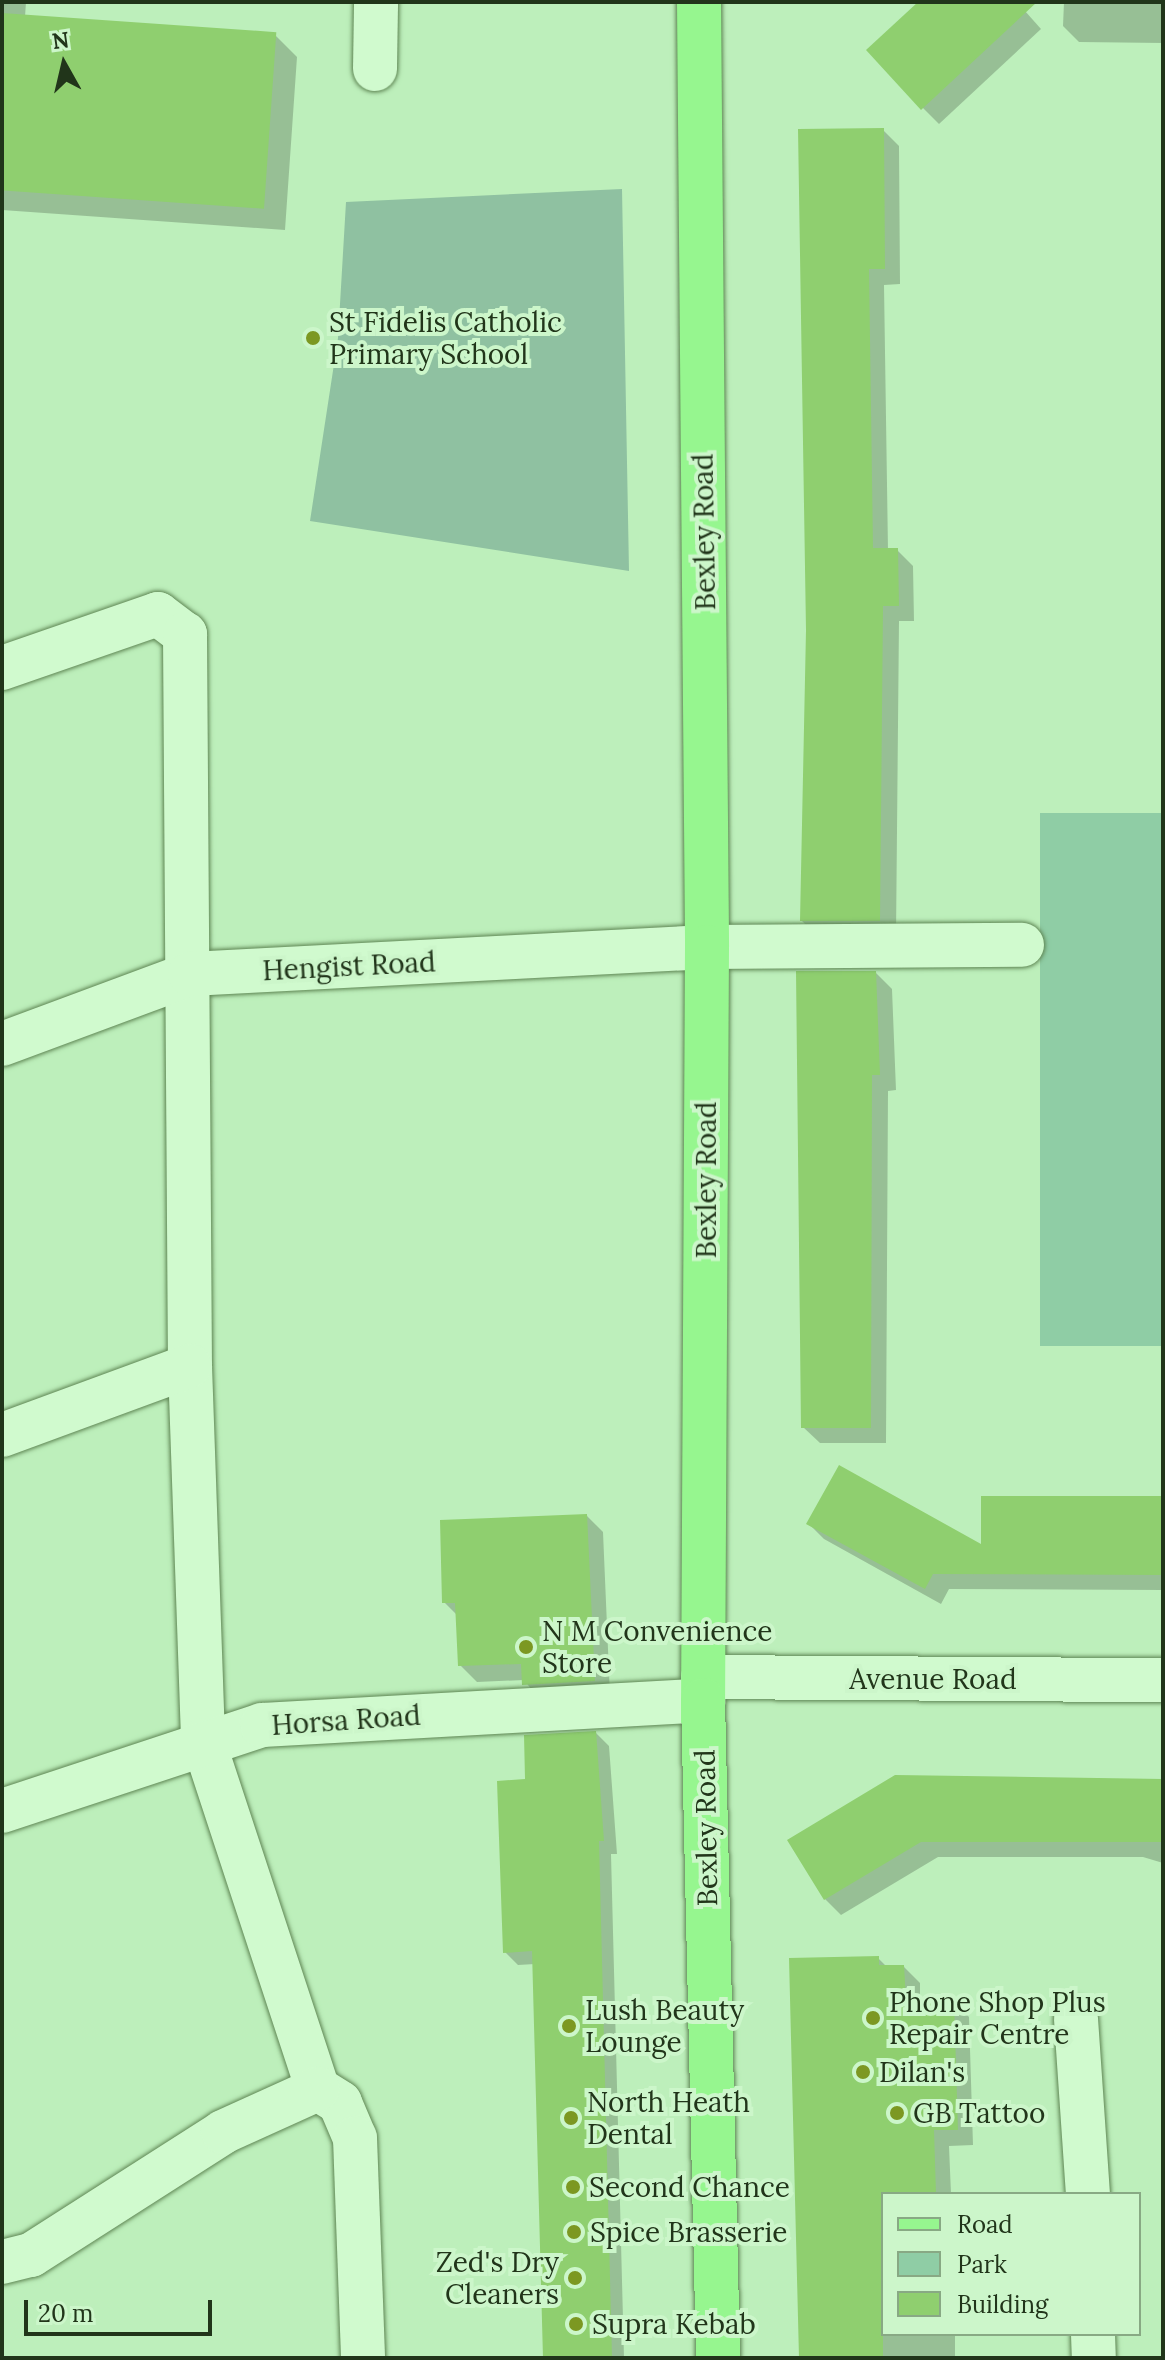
<!DOCTYPE html>
<style>
body{margin:0}
#map{position:relative;width:1165px;height:2360px;overflow:hidden;background:#bdefbb;font-family:Lora,serif}
div>[style]{position:absolute}
[style*='--x']{left:calc(var(--x)*1px);top:calc(var(--y)*1px);width:calc(var(--w)*1px);rotate:calc(var(--a)*1deg)}
.green>*{inset:0;background:#8fcda5;transform-origin:0 0}
.cemetery>*{inset:0;background:#8fc1a1}
.shadow>*{inset:0;background:#0003}
.building>*{inset:0;background:#8fcf6f;transform-origin:0 0}
.roads{filter:drop-shadow(0 0 2px #5f8654) drop-shadow(0 0 2px #5f8654)}
.minor>*{height:44px;margin:-22px;padding:0 22px;transform-origin:22px;border-radius:22px;background:#d0face}
.major>*{height:44px;margin:-22px;padding:0 22px;transform-origin:22px;border-radius:22px;background:#96f68f}
.dots>*{width:22px;height:22px;translate:-50% -50%;box-sizing:border-box;border:4px solid #ccf6ca;border-radius:50%}
span{translate:-50% -50%;white-space:nowrap;text-align:center;line-height:1.15;-webkit-text-stroke:8px #ccf6ca;paint-order:stroke}
.poi-label{font-size:28px;color:#21351a}
.left{translate:0 -50%;text-align:left}
.right{translate:-100% -50%;text-align:right}
.street-label{font-size:28px;color:#21351a}
.frame{position:absolute;inset:0;border:4px solid #21351a;pointer-events:none}
.legend{position:absolute;left:881px;top:2192px;width:260px;height:144px;box-sizing:border-box;background:#ccf6ca;border:2px solid #88a984;margin:0;padding:10px 14px;list-style:none;font-size:24px;color:#21351a}
.legend li{display:flex;align-items:center;gap:16px;height:40px}
.legend b{width:40px;border:2px solid #88a984}
.north{position:absolute;left:24px;top:24px;width:80px;height:80px;-webkit-text-stroke:6px #ccf6ca;paint-order:stroke;rotate:352deg;font-size:22px;font-weight:700;line-height:32px;text-align:center;color:#21351a}
.north::after{content:'';display:block;margin:auto;width:28px;height:36px;background:#21351a;clip-path:polygon(50% 0,100% 100%,50% 72%,0 100%)}
.scale{position:absolute;left:24px;top:2300px;width:188px;height:36px;box-sizing:border-box;border:4px solid #21351a;border-top:0;padding-left:10px;font-size:24px;line-height:28px;white-space:nowrap;color:#21351a;-webkit-text-stroke:6px #ccf6ca;paint-order:stroke}
</style>
<div id="map">
<div class="green">
<div style="left:1040px;top:813px;width:123px;height:533px"></div>
</div>
<div class="cemetery">
<div style="clip-path:polygon(622px 189px,629px 571px,310px 521px,338px 338px,346px 202px)"></div>
</div>
<div class="shadow">
<div style="clip-path:polygon(2px 2px,26px 2px,25px 17px,275px 35px,297px 57px,285px 230px,2px 210px)"></div>
<div style="clip-path:polygon(921px 2px,1017px 2px,1041px 29px,939px 124px,923px 108px)"></div>
<div style="clip-path:polygon(1064px 2px,1163px 2px,1163px 43px,1079px 42px,1063px 26px)"></div>
<div style="clip-path:polygon(883px 130px,899px 146px,900px 284px,884px 285px,888px 550px,897px 550px,913px 566px,914px 621px,899px 621px,896px 936px,819px 937px,802px 921px)"></div>
<div style="clip-path:polygon(876px 973px,892px 989px,896px 1090px,888px 1091px,886px 1443px,820px 1443px,803px 1427px)"></div>
<div style="clip-path:polygon(1163px 1499px,1163px 1590px,949px 1589px,941px 1604px,824px 1539px,808px 1523px,983px 1547px)"></div>
<div style="clip-path:polygon(587px 1516px,603px 1532px,610px 1696px,540px 1700px,524px 1680px,477px 1682px,460px 1665px,458px 1616px,444px 1602px)"></div>
<div style="clip-path:polygon(596px 1733px,609px 1746px,617px 1854px,611px 1854px,624px 2358px,545px 2358px,535px 1964px,518px 1965px,505px 1952px,527px 1781px)"></div>
<div style="clip-path:polygon(1163px 1781px,1163px 1863px,1143px 1857px,938px 1857px,841px 1915px,825px 1899px,790px 1840px)"></div>
<div style="clip-path:polygon(878px 1958px,887px 1967px,904px 1967px,920px 1983px,920px 2002px,953px 2001px,969px 2017px,973px 2145px,949px 2146px,951px 2194px,883px 2194px,883px 2334px,955px 2334px,955px 2358px,802px 2358px)"></div>
</div>
<div class="building">
<div style="clip-path:polygon(918px 2px,1037px 2px,921px 110px,866px 50px)"></div>
<div style="left:2px;top:13px;width:275px;height:177px;rotate:4deg"></div>
<div style="clip-path:polygon(884px 128px,885px 269px,869px 269px,873px 548px,898px 548px,899px 606px,883px 606px,880px 921px,800px 921px,806px 630px,798px 129px)"></div>
<div style="clip-path:polygon(796px 971px,876px 971px,880px 1075px,872px 1075px,871px 1428px,801px 1428px)"></div>
<div style="clip-path:polygon(839px 1465px,981px 1544px,981px 1496px,1163px 1496px,1163px 1575px,933px 1574px,925px 1589px,806px 1524px)"></div>
<div style="clip-path:polygon(587px 1514px,595px 1681px,522px 1685px,521px 1664px,458px 1666px,455px 1603px,442px 1603px,440px 1520px)"></div>
<div style="clip-path:polygon(596px 1731px,604px 1841px,599px 1841px,612px 2358px,543px 2358px,532px 1951px,503px 1953px,497px 1781px,525px 1779px,524px 1735px)"></div>
<div style="clip-path:polygon(895px 1775px,1163px 1779px,1163px 1842px,921px 1842px,824px 1900px,787px 1840px)"></div>
<div style="clip-path:polygon(879px 1956px,879px 1965px,904px 1965px,906px 2000px,954px 1999px,958px 2130px,934px 2130px,936px 2194px,883px 2194px,883px 2358px,799px 2358px,789px 1958px)"></div>
</div>
<div class="roads">
<div class="minor">
<div style="--x:375;--y:69;--w:67;--a:-89.1"></div>
<div style="--x:2;--y:668;--w:165;--a:-19.1"></div>
<div style="--x:158;--y:614;--w:34;--a:37"></div>
<div style="--x:185;--y:634;--w:732;--a:89.61"></div>
<div style="--x:190;--y:1366;--w:374;--a:88"></div>
<div style="--x:203;--y:1740;--w:367;--a:71.8"></div>
<div style="--x:318;--y:2089;--w:26;--a:32"></div>
<div style="--x:340;--y:2103;--w:38;--a:67"></div>
<div style="--x:355;--y:2138;--w:220;--a:87.9"></div>
<div style="--x:2;--y:1044;--w:201;--a:-20.4"></div>
<div style="--x:190;--y:974;--w:518;--a:-2.99"></div>
<div style="--x:707;--y:947;--w:315;--a:-0.4"></div>
<div style="--x:2;--y:1435;--w:200;--a:-20.2"></div>
<div style="--x:703;--y:1677;--w:460;--a:0.4"></div>
<div style="--x:2;--y:1811;--w:274;--a:-18.3"></div>
<div style="--x:262;--y:1725;--w:442;--a:-3.2"></div>
<div style="--x:1076;--y:2019;--w:175;--a:86.1"></div>
<div style="--x:2;--y:2262;--w:30;--a:-14"></div>
<div style="--x:31;--y:2255;--w:228;--a:-32.6"></div>
<div style="--x:223;--y:2132;--w:104;--a:-24.4"></div>
<div style="--x:1093;--y:2334;--w:24;--a:88"></div>
</div>
<div class="major">
<div style="--x:699;--y:2;--w:945;--a:89.51"></div>
<div style="--x:707;--y:947;--w:753;--a:90.3"></div>
<div style="--x:703;--y:1700;--w:658;--a:88.69"></div>
</div>
</div>
<div class="dots">
<div style="left:313px;top:338px;background:#7c9822"></div>
<div style="left:526px;top:1647px;background:#7c9822"></div>
<div style="left:873px;top:2018px;background:#7c9822"></div>
<div style="left:569px;top:2026px;background:#7c9822"></div>
<div style="left:863px;top:2072px;background:#7c9822"></div>
<div style="left:897px;top:2113px;background:#7c9822"></div>
<div style="left:571px;top:2118px;background:#7c9822"></div>
<div style="left:573px;top:2187px;background:#7c9822"></div>
<div style="left:574px;top:2232px;background:#7c9822"></div>
<div style="left:575px;top:2278px;background:#7c9822"></div>
<div style="left:576px;top:2324px;background:#7c9822"></div>
</div>
<div class="poi-label">
<span class="left" style="left:329px;top:338px">St Fidelis Catholic<br>Primary School</span>
<span class="left" style="left:542px;top:1647px">N M Convenience<br>Store</span>
<span class="left" style="left:889px;top:2018px">Phone Shop Plus<br>Repair Centre</span>
<span class="left" style="left:585px;top:2026px">Lush Beauty<br>Lounge</span>
<span class="left" style="left:879px;top:2072px">Dilan's</span>
<span class="left" style="left:587px;top:2118px">North Heath<br>Dental</span>
<span class="left" style="left:913px;top:2113px">GB Tattoo</span>
<span class="left" style="left:589px;top:2187px">Second Chance</span>
<span class="left" style="left:590px;top:2232px">Spice Brasserie</span>
<span class="right" style="left:559px;top:2278px">Zed's Dry<br>Cleaners</span>
<span class="left" style="left:592px;top:2324px">Supra Kebab</span>
</div>
<div class="street-label">
<span style="left:704px;top:532px;rotate:-91deg">Bexley Road</span>
<span style="left:349px;top:966px;rotate:-3deg">Hengist Road</span>
<span style="left:706px;top:1180px;rotate:-90deg">Bexley Road</span>
<span style="left:933px;top:1679px">Avenue Road</span>
<span style="left:346px;top:1720px;rotate:-4deg">Horsa Road</span>
<span style="left:706px;top:1828px;rotate:-91deg">Bexley Road</span>
</div>
<div class="frame"></div>
<ul class="legend">
<li><b style="height:10px;background:#96f68f"></b>Road</li>
<li><b style="height:22px;background:#8fcda5"></b>Park</li>
<li><b style="height:22px;background:#8fcf6f"></b>Building</li>
</ul>
<div class="north">N</div>
<div class="scale">20 m</div>
</div>
